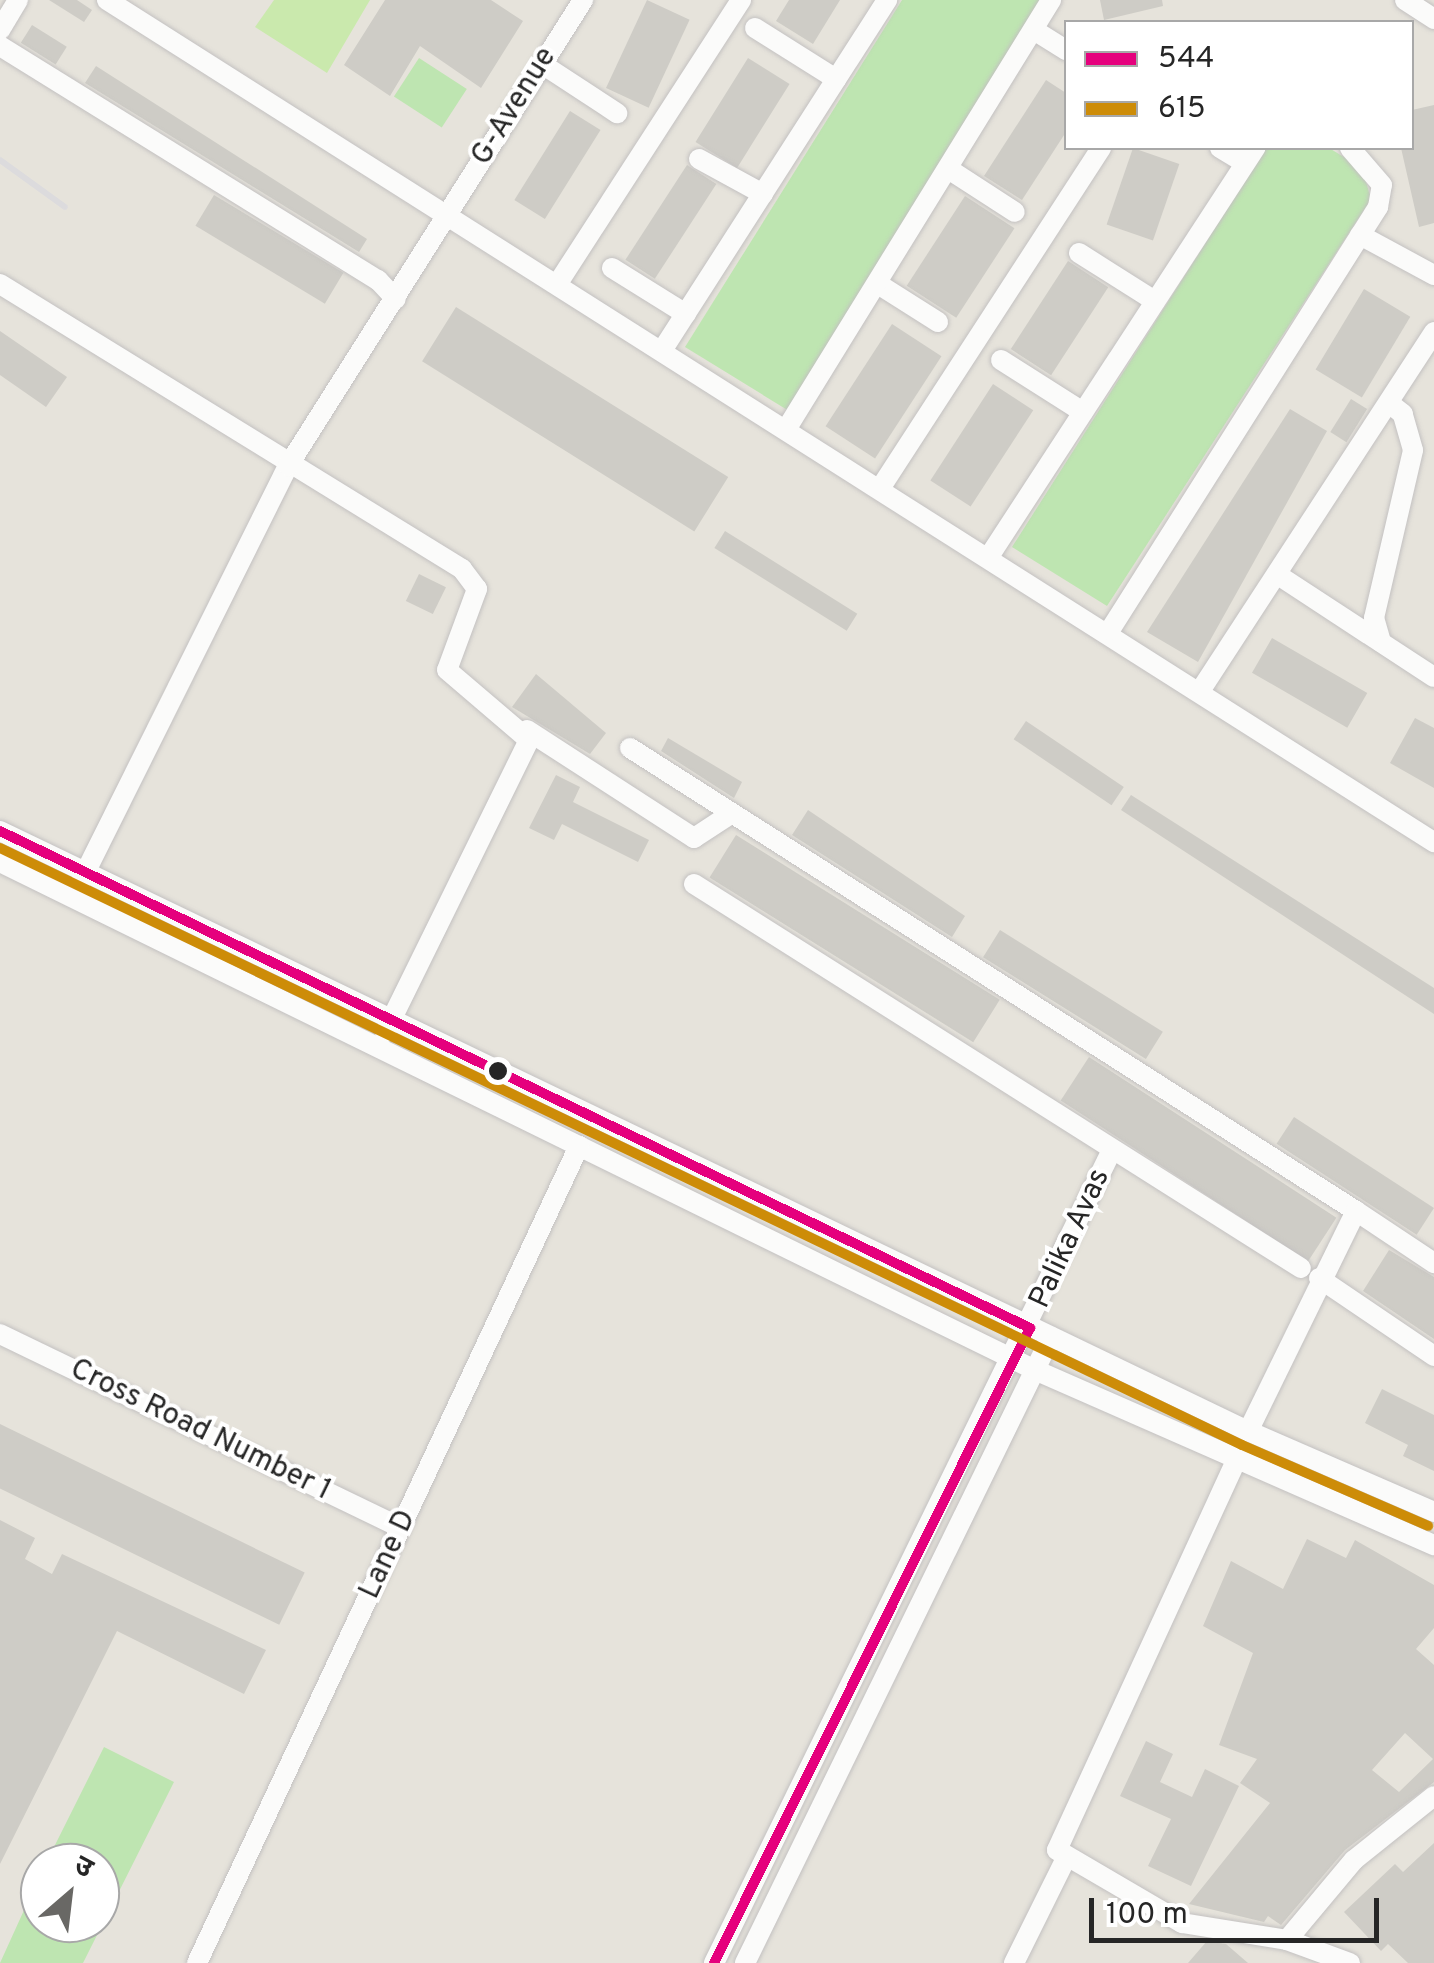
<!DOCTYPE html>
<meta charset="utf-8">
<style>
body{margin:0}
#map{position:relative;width:1434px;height:1963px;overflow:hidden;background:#e6e3db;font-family:Overpass,"Noto Sans Devanagari",sans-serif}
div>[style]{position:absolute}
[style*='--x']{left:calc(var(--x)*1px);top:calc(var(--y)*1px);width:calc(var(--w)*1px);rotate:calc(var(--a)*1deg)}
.green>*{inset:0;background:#bee5b1;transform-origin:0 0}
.pitch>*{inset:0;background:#cae9ad}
.building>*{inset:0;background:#ceccc6;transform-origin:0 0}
.roads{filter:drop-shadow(0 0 2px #c3c1c1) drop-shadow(0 0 2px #c3c1c1)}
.minor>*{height:20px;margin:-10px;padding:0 10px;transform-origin:10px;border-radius:10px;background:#fbfbfa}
.rail>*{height:6px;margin:-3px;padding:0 3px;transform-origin:3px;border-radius:3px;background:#dcdbdd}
.bus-1>*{height:10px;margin:-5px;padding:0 5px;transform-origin:5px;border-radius:5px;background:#e5007d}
.bus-2>*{height:10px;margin:-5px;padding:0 5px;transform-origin:5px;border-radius:5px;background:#cd8c08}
.dots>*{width:28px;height:28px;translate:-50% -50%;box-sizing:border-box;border:5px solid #fff;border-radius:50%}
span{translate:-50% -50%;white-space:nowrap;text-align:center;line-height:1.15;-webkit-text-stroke:8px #fff;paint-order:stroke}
.street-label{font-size:30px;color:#262626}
.legend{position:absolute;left:1064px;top:20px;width:350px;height:130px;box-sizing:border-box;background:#fff;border:2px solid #a8a8a8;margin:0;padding:12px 18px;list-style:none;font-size:30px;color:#262626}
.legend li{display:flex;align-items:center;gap:20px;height:50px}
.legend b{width:50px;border:2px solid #a8a8a8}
.north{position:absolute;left:20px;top:1843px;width:100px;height:100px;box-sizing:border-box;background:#fff;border:2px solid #a8a8a8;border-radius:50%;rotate:28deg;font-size:28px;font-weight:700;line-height:40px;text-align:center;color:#262626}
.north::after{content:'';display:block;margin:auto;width:35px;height:45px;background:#696865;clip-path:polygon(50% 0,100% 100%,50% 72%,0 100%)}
.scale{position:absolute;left:1089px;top:1898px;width:290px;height:45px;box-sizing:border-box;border:5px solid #262626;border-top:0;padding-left:12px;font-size:30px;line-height:35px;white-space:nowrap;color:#262626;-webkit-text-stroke:8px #fff;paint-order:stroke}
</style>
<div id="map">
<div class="green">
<div style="clip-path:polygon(902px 0,1047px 0,789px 411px,685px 347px)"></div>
<div style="left:419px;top:58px;width:57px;height:46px;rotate:33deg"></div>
<div style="clip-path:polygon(1266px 148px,1329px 148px,1362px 168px,1371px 199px,1107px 606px,1012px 547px)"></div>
<div style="clip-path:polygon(104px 1747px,174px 1782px,83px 1963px,0 1963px,40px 1875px,40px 1923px,100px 1923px,100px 1863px,46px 1863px)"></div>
</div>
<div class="pitch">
<div style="clip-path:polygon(274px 0,370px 0,327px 73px,255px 27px)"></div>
</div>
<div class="building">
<div style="clip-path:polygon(49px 0,77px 0,92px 10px,84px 22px)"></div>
<div style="clip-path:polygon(385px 0,491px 0,523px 21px,481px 88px,420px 46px,390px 96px,344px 65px)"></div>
<div style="left:647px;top:0;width:47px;height:97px;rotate:25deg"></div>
<div style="clip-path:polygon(789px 0,840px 0,813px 44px,776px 21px)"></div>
<div style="clip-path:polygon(1100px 0,1162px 0,1163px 6px,1104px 20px)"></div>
<div style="left:32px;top:25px;width:41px;height:21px;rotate:32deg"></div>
<div style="left:748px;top:58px;width:49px;height:99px;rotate:32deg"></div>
<div style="clip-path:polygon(96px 66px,367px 239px,359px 252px,85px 83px)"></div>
<div style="clip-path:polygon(1046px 80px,1066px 93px,1066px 132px,1022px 200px,984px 176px)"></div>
<div style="clip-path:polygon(1434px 105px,1434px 223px,1419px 227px,1401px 148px,1412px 148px,1412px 110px)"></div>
<div style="left:570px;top:111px;width:36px;height:105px;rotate:32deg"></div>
<div style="left:1133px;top:148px;width:49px;height:81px;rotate:19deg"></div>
<div style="left:687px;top:165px;width:35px;height:113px;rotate:33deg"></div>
<div style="left:214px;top:195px;width:151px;height:36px;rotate:31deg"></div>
<div style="left:965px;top:196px;width:59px;height:107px;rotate:33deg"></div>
<div style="left:1068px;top:261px;width:48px;height:105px;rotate:33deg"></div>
<div style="left:1364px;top:289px;width:54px;height:94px;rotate:31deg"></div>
<div style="left:456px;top:307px;width:321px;height:64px;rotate:32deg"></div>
<div style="left:892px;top:324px;width:59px;height:122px;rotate:33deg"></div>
<div style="clip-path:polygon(0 331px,67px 377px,46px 407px,0 375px)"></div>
<div style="left:993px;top:384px;width:48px;height:115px;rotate:33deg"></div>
<div style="left:1351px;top:399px;width:19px;height:39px;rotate:32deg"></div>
<div style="clip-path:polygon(1290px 409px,1327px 431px,1198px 662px,1147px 632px)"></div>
<div style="left:725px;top:531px;width:156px;height:20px;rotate:32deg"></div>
<div style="left:419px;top:574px;width:30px;height:30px;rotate:26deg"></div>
<div style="left:1272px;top:638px;width:110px;height:40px;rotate:30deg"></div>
<div style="clip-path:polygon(536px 674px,606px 733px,590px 754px,512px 707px)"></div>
<div style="clip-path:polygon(1415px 718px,1434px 728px,1434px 788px,1390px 763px)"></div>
<div style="left:1026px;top:721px;width:118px;height:22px;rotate:34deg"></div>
<div style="clip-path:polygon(668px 738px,742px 782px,734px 798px,661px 751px)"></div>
<div style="clip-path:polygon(556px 775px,580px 787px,573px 802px,649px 840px,638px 862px,562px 824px,554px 840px,529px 828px)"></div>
<div style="clip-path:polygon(1131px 795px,1434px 988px,1434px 1014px,1121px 810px)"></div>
<div style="clip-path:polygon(808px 810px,965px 916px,952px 937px,792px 835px)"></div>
<div style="left:736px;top:835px;width:311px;height:50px;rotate:32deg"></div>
<div style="left:1000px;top:930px;width:192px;height:32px;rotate:32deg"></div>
<div style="left:1089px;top:1057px;width:295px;height:52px;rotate:33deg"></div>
<div style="left:1294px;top:1117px;width:167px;height:32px;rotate:33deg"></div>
<div style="clip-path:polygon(1389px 1250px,1434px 1277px,1434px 1339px,1363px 1291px)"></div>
<div style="clip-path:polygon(1382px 1389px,1434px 1415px,1434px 1471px,1403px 1456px,1408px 1445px,1365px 1423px)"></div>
<div style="left:0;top:1424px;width:339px;height:58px;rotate:26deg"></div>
<div style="clip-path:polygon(0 1520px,35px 1538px,25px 1559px,52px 1574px,62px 1554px,266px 1650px,244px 1694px,117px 1631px,0 1864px)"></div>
<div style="clip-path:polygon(evenodd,1307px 1539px,1346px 1558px,1355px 1540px,1434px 1585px,1434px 1628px,1416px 1649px,1434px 1665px,1434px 1782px,1345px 1850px,1281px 1925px,1268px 1916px,1264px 1922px,1189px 1904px,1270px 1803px,1240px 1783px,1257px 1759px,1219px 1745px,1253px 1653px,1203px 1626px,1231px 1561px,1283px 1589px,1307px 1539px,1405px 1733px,1433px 1759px,1399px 1792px,1372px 1770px,1405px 1733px)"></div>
<div style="clip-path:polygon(1146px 1741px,1173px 1754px,1160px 1782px,1192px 1797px,1205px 1769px,1239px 1786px,1191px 1886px,1148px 1866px,1171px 1819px,1120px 1796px)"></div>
<div style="clip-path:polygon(1434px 1843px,1434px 1963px,1408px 1963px,1388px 1944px,1381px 1951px,1344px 1912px,1395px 1864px,1403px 1872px)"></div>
<div style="clip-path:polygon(1207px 1941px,1226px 1944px,1248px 1963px,1188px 1963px)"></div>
</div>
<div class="roads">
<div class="minor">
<div style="--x:107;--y:0;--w:1572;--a:32.4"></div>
<div style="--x:1405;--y:0;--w:35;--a:33"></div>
<div style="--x:755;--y:28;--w:96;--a:32.2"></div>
<div style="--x:0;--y:30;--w:35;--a:-59"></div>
<div style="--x:1037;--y:32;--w:34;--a:32"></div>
<div style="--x:0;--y:46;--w:445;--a:31.8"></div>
<div style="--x:378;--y:280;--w:26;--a:47"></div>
<div style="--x:542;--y:64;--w:90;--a:33.2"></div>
<div style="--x:1220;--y:148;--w:29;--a:31"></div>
<div style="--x:699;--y:159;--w:73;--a:28.7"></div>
<div style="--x:950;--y:170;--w:77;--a:32.9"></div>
<div style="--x:1360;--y:235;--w:84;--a:28.4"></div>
<div style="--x:1079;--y:253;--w:90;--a:32.3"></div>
<div style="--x:612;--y:268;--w:87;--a:31.9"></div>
<div style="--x:558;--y:283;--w:337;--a:-57.1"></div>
<div style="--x:0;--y:284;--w:543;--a:31.67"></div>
<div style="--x:462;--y:569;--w:25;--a:53"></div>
<div style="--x:477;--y:589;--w:86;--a:110.3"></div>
<div style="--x:447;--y:670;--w:108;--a:40.5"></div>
<div style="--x:529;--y:740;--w:326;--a:116.2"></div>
<div style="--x:878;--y:284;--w:71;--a:32.3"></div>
<div style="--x:663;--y:349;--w:415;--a:-57.3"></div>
<div style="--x:1001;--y:360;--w:97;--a:32.4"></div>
<div style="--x:787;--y:428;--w:503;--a:-58.33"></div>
<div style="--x:881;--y:487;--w:404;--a:-57"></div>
<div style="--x:990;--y:555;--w:486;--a:-56.9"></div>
<div style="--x:1278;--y:575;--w:186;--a:33.2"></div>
<div style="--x:1110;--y:630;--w:501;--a:-57.64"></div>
<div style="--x:1378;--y:207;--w:22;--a:-80"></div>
<div style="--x:1382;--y:185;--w:49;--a:-130.9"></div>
<div style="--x:1381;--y:642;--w:25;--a:-106"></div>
<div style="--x:1374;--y:618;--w:172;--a:-76.9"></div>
<div style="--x:1413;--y:450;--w:37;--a:-106"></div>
<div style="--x:1403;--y:414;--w:16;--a:-142"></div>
<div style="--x:1202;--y:688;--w:425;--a:-56.9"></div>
<div style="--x:527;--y:730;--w:199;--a:32.9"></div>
<div style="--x:694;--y:838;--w:45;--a:-33.3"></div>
<div style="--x:630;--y:748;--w:861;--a:32.53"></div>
<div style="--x:1356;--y:1211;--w:245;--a:116.1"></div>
<div style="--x:0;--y:831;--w:1385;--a:25.68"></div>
<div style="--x:1248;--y:1431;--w:203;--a:23.5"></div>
<div style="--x:0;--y:862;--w:1153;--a:26.14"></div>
<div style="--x:1035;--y:1370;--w:436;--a:23.7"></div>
<div style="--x:80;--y:883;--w:466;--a:-63.5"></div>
<div style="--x:288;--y:466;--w:552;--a:-57.66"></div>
<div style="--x:694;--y:884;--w:718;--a:32.32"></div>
<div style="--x:1356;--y:1211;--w:94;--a:33.7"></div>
<div style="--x:1319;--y:1278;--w:139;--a:34.1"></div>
<div style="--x:0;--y:1334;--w:445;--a:25.8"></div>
<div style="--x:1235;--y:1463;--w:426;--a:114.7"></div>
<div style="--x:1057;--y:1850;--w:145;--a:30.3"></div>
<div style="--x:1182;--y:1923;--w:106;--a:9.2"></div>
<div style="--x:1287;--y:1940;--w:67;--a:20.1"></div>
<div style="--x:1287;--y:1940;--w:104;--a:-50.1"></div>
<div style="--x:1354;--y:1860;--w:102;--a:-38.7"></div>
<div style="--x:197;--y:1963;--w:902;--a:-64.94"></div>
<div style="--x:714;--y:1963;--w:905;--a:-63.92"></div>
<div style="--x:745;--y:1963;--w:697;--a:-63.95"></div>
<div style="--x:1014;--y:1963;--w:119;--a:-63.6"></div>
</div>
</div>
<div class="rail">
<div style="--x:0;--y:160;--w:80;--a:35.9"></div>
</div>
<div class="bus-1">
<div style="--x:0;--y:831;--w:1144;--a:25.76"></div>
<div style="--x:714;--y:1963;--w:709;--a:-63.54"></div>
</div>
<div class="bus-2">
<div style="--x:0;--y:848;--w:1378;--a:25.67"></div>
<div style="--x:1242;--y:1445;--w:203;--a:23.5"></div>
</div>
<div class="dots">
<div style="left:498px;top:1071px;background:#262626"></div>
</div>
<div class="street-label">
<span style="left:515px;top:107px;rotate:-58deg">G-Avenue</span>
<span style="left:1071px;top:1239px;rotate:-65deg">Palika Avas</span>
<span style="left:200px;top:1431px;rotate:26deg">Cross Road Number 1</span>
<span style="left:389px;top:1555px;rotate:-65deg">Lane D</span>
</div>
<ul class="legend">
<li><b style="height:12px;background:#e5007d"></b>544</li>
<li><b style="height:12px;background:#cd8c08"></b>615</li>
</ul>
<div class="north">उ</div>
<div class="scale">100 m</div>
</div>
